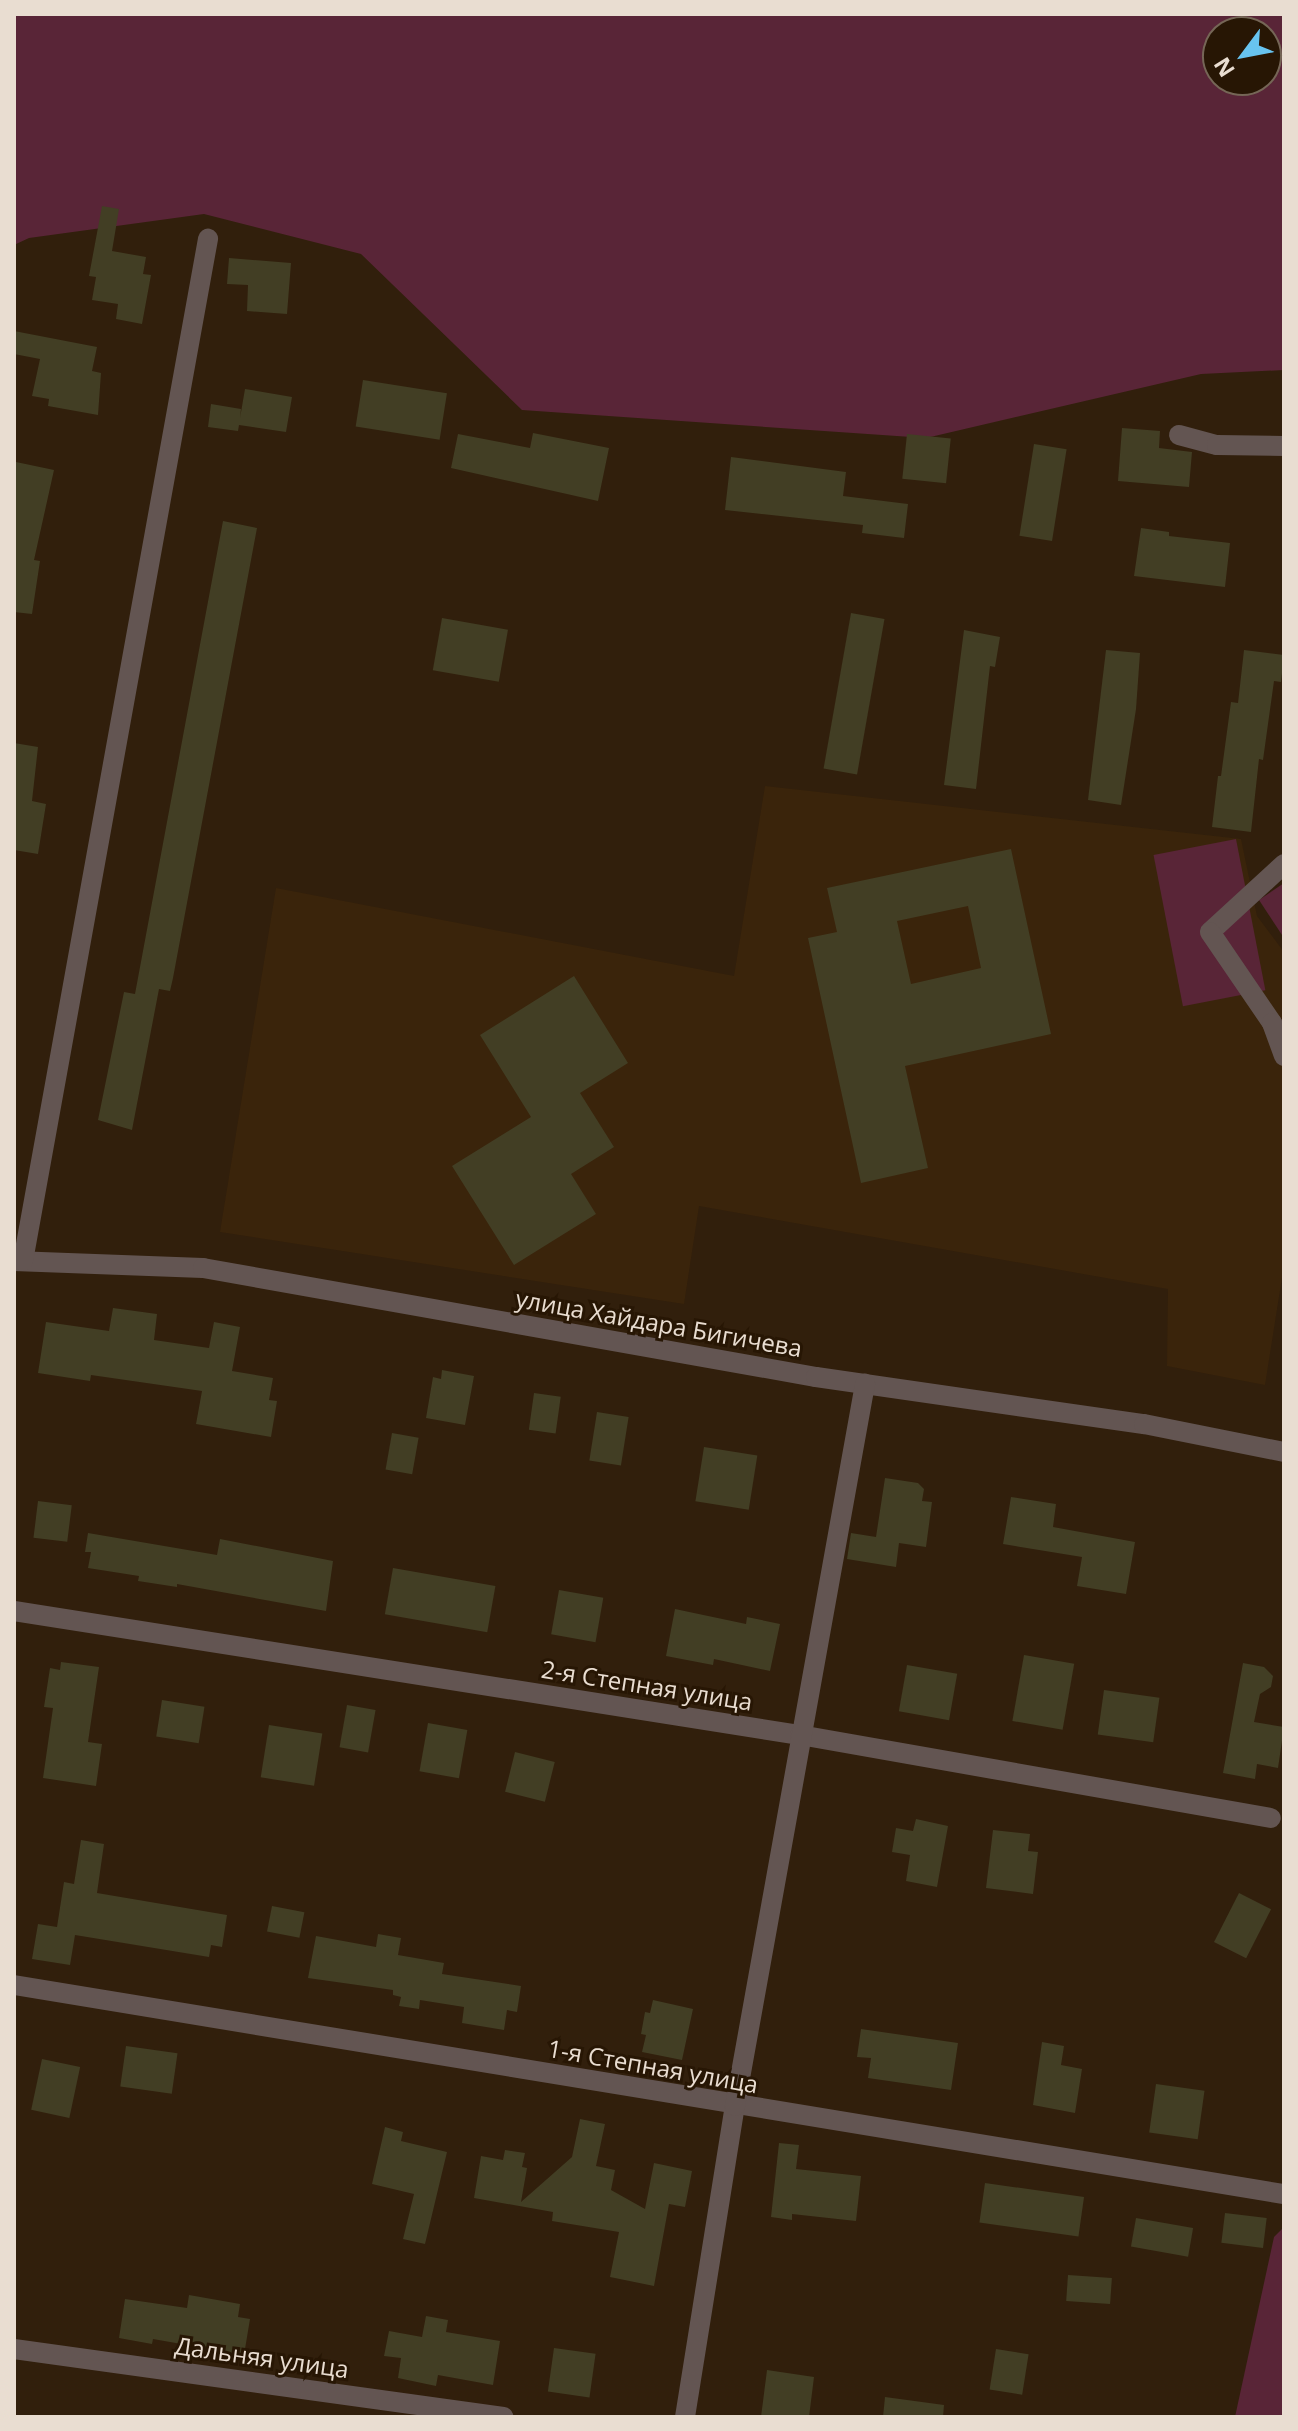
<!DOCTYPE html>
<meta charset="utf-8">
<style>
body{margin:0}
#map{position:relative;width:1298px;height:2431px;overflow:hidden;background:#311f0c;font-family:"Open Sans",sans-serif}
div>[style]{position:absolute}
[style*='--x']{left:calc(var(--x)*1px);top:calc(var(--y)*1px);width:calc(var(--w)*1px);rotate:calc(var(--a)*1deg)}
.built>*{inset:0;background:#3a240b}
.green>*{inset:0;background:#592537;transform-origin:0 0}
.building>*{inset:0;background:#423e24;transform-origin:0 0}
.street>*{height:20px;margin:-10px;padding:0 10px;transform-origin:10px;border-radius:10px;background:#635552}
span{translate:-50% -50%;white-space:nowrap;text-align:center;line-height:1.15;-webkit-text-stroke:6px #271604;paint-order:stroke}
.street-label{font-size:24px;color:#e9ddd1}
.frame{position:absolute;inset:0;border:16px solid #e9ddd1;pointer-events:none}
.north{position:absolute;left:1202px;top:16px;width:80px;height:80px;box-sizing:border-box;background:#271604;border:2px solid #756656;border-radius:50%;rotate:238deg;font-size:22px;font-weight:700;line-height:32px;text-align:center;color:#e9ddd1}
.north::after{content:'';display:block;margin:auto;width:28px;height:36px;background:#68c4f0;clip-path:polygon(50% 0,100% 100%,50% 72%,0 100%)}
</style>
<div id="map">
<div class="built">
<div style="clip-path:polygon(765px 786px,1241px 839px,1257px 916px,1284px 952px,1284px 1265px,1265px 1385px,1167px 1366px,1168px 1289px,699px 1206px,684px 1304px,220px 1232px,276px 888px,734px 976px)"></div>
</div>
<div class="green">
<div style="clip-path:polygon(evenodd,14px 14px,1284px 14px,1284px 370px,1201px 374px,926px 438px,522px 410px,361px 254px,204px 214px,29px 238px,14px 245px,14px 14px,1218px 32px,1266px 32px,1266px 80px,1218px 80px,1218px 32px)"></div>
<div style="left:1236px;top:839px;width:154px;height:84px;rotate:79deg"></div>
<div style="clip-path:polygon(1284px 883px,1284px 938px,1259px 900px)"></div>
<div style="clip-path:polygon(1284px 2227px,1284px 2417px,1235px 2417px,1274px 2237px)"></div>
</div>
<div class="building">
<div style="clip-path:polygon(102px 206px,119px 209px,112px 251px,146px 257px,143px 274px,151px 275px,142px 324px,116px 319px,118px 304px,92px 300px,96px 277px,89px 276px)"></div>
<div style="clip-path:polygon(229px 258px,291px 263px,287px 314px,247px 311px,248px 285px,227px 284px)"></div>
<div style="clip-path:polygon(14px 331px,97px 347px,92px 371px,101px 373px,98px 415px,48px 406px,49px 399px,32px 396px,40px 359px,14px 354px)"></div>
<div style="left:363px;top:380px;width:85px;height:47px;rotate:9deg"></div>
<div style="clip-path:polygon(245px 389px,292px 397px,286px 432px,239px 425px,238px 431px,208px 427px,211px 404px,241px 409px,240px 418px)"></div>
<div style="clip-path:polygon(1122px 428px,1160px 431px,1159px 448px,1192px 452px,1189px 487px,1118px 481px)"></div>
<div style="clip-path:polygon(533px 433px,609px 448px,598px 501px,451px 468px,458px 434px,530px 448px)"></div>
<div style="left:907px;top:434px;width:44px;height:45px;rotate:6deg"></div>
<div style="left:1034px;top:444px;width:33px;height:93px;rotate:9deg"></div>
<div style="clip-path:polygon(731px 457px,846px 472px,843px 496px,908px 504px,904px 538px,862px 533px,863px 525px,725px 510px)"></div>
<div style="clip-path:polygon(16px 462px,54px 470px,34px 560px,40px 561px,32px 614px,14px 612px)"></div>
<div style="clip-path:polygon(223px 521px,257px 528px,173px 978px,170px 991px,159px 989px,132px 1130px,98px 1120px,124px 992px,135px 994px)"></div>
<div style="clip-path:polygon(1141px 528px,1169px 532px,1169px 536px,1230px 543px,1225px 587px,1134px 576px)"></div>
<div style="left:851px;top:613px;width:34px;height:158px;rotate:10deg"></div>
<div style="left:442px;top:618px;width:67px;height:53px;rotate:10deg"></div>
<div style="clip-path:polygon(964px 630px,1000px 637px,995px 667px,990px 666px,976px 789px,944px 785px)"></div>
<div style="clip-path:polygon(1106px 650px,1140px 653px,1136px 709px,1121px 805px,1088px 800px)"></div>
<div style="clip-path:polygon(1244px 650px,1284px 655px,1281px 682px,1274px 681px,1263px 760px,1259px 759px,1251px 832px,1212px 827px,1218px 776px,1221px 776px,1231px 702px,1238px 703px)"></div>
<div style="clip-path:polygon(14px 743px,38px 747px,32px 801px,46px 804px,38px 854px,14px 850px)"></div>
<div style="clip-path:polygon(evenodd,1011px 849px,1051px 1034px,905px 1066px,928px 1168px,861px 1183px,808px 938px,837px 932px,827px 888px,1011px 849px,968px 906px,981px 968px,911px 984px,897px 921px,968px 906px)"></div>
<div style="clip-path:polygon(574px 976px,628px 1063px,580px 1093px,614px 1147px,571px 1174px,596px 1214px,514px 1265px,452px 1166px,531px 1117px,480px 1035px)"></div>
<div style="clip-path:polygon(113px 1308px,157px 1314px,154px 1340px,209px 1348px,214px 1322px,240px 1327px,232px 1371px,273px 1378px,269px 1400px,277px 1401px,271px 1437px,196px 1424px,202px 1391px,91px 1375px,90px 1381px,38px 1373px,46px 1322px,109px 1331px)"></div>
<div style="clip-path:polygon(442px 1370px,474px 1376px,465px 1425px,426px 1418px,433px 1377px,441px 1379px)"></div>
<div style="left:534px;top:1393px;width:27px;height:37px;rotate:8deg"></div>
<div style="left:597px;top:1412px;width:32px;height:49px;rotate:9deg"></div>
<div style="left:392px;top:1433px;width:27px;height:37px;rotate:10deg"></div>
<div style="left:704px;top:1447px;width:54px;height:55px;rotate:9deg"></div>
<div style="clip-path:polygon(885px 1478px,918px 1483px,924px 1489px,922px 1501px,932px 1502px,926px 1547px,899px 1543px,896px 1567px,847px 1559px,851px 1533px,876px 1537px)"></div>
<div style="clip-path:polygon(1011px 1497px,1056px 1504px,1053px 1527px,1135px 1542px,1126px 1594px,1077px 1586px,1082px 1557px,1003px 1544px)"></div>
<div style="left:38px;top:1501px;width:34px;height:37px;rotate:7deg"></div>
<div style="clip-path:polygon(88px 1533px,217px 1555px,220px 1539px,333px 1561px,326px 1611px,177px 1584px,177px 1587px,138px 1581px,139px 1576px,88px 1568px,91px 1552px,85px 1552px)"></div>
<div style="left:393px;top:1568px;width:104px;height:47px;rotate:10deg"></div>
<div style="left:559px;top:1590px;width:45px;height:45px;rotate:10deg"></div>
<div style="clip-path:polygon(675px 1609px,746px 1624px,747px 1617px,780px 1624px,770px 1671px,714px 1659px,713px 1665px,666px 1656px)"></div>
<div style="left:1024px;top:1655px;width:51px;height:67px;rotate:10deg"></div>
<div style="clip-path:polygon(61px 1662px,99px 1667px,88px 1742px,102px 1744px,96px 1786px,43px 1778px,53px 1708px,44px 1707px,50px 1668px,60px 1670px)"></div>
<div style="clip-path:polygon(1243px 1663px,1264px 1667px,1273px 1676px,1271px 1687px,1260px 1694px,1254px 1722px,1284px 1727px,1278px 1768px,1257px 1764px,1255px 1779px,1223px 1773px)"></div>
<div style="left:907px;top:1665px;width:51px;height:47px;rotate:10deg"></div>
<div style="left:1104px;top:1690px;width:56px;height:45px;rotate:8deg"></div>
<div style="left:162px;top:1700px;width:43px;height:37px;rotate:9deg"></div>
<div style="left:347px;top:1705px;width:29px;height:43px;rotate:10deg"></div>
<div style="left:428px;top:1723px;width:40px;height:49px;rotate:10deg"></div>
<div style="left:269px;top:1725px;width:54px;height:53px;rotate:9deg"></div>
<div style="left:515px;top:1752px;width:41px;height:41px;rotate:14deg"></div>
<div style="clip-path:polygon(916px 1819px,948px 1826px,937px 1887px,906px 1881px,910px 1855px,892px 1852px,896px 1828px,913px 1831px)"></div>
<div style="clip-path:polygon(993px 1830px,1030px 1834px,1028px 1851px,1038px 1852px,1033px 1894px,986px 1888px)"></div>
<div style="clip-path:polygon(81px 1840px,104px 1844px,97px 1893px,227px 1915px,222px 1947px,211px 1945px,209px 1957px,75px 1935px,70px 1965px,32px 1959px,38px 1924px,57px 1927px,64px 1882px,74px 1884px)"></div>
<div style="left:1239px;top:1893px;width:36px;height:55px;rotate:27deg"></div>
<div style="left:272px;top:1906px;width:33px;height:26px;rotate:11deg"></div>
<div style="clip-path:polygon(378px 1934px,401px 1938px,398px 1955px,444px 1963px,442px 1974px,521px 1986px,517px 2012px,507px 2010px,504px 2030px,462px 2023px,464px 2007px,420px 2000px,419px 2009px,399px 2006px,401px 1997px,393px 1995px,393px 1990px,308px 1978px,316px 1936px,376px 1947px)"></div>
<div style="clip-path:polygon(653px 2000px,693px 2009px,682px 2060px,642px 2052px,646px 2035px,641px 2034px,645px 2012px,650px 2013px)"></div>
<div style="clip-path:polygon(861px 2029px,958px 2043px,951px 2090px,868px 2078px,871px 2058px,857px 2057px)"></div>
<div style="clip-path:polygon(1042px 2042px,1064px 2046px,1061px 2065px,1082px 2069px,1075px 2113px,1033px 2105px)"></div>
<div style="left:126px;top:2046px;width:52px;height:41px;rotate:8deg"></div>
<div style="left:42px;top:2059px;width:39px;height:52px;rotate:12deg"></div>
<div style="left:1156px;top:2084px;width:49px;height:49px;rotate:8deg"></div>
<div style="clip-path:polygon(580px 2119px,605px 2124px,596px 2166px,615px 2170px,611px 2190px,645px 2209px,654px 2163px,692px 2171px,685px 2207px,669px 2204px,654px 2286px,610px 2277px,619px 2232px,552px 2221px,553px 2212px,474px 2198px,481px 2156px,503px 2160px,505px 2150px,525px 2153px,522px 2167px,527px 2168px,521px 2202px,572px 2157px)"></div>
<div style="clip-path:polygon(385px 2127px,403px 2132px,401px 2141px,447px 2152px,425px 2244px,403px 2239px,414px 2194px,372px 2184px)"></div>
<div style="clip-path:polygon(779px 2143px,799px 2145px,796px 2169px,861px 2176px,856px 2221px,792px 2214px,792px 2220px,771px 2217px)"></div>
<div style="left:985px;top:2183px;width:100px;height:40px;rotate:8deg"></div>
<div style="left:1225px;top:2213px;width:42px;height:30px;rotate:7deg"></div>
<div style="left:1136px;top:2218px;width:58px;height:29px;rotate:10deg"></div>
<div style="left:1068px;top:2275px;width:44px;height:26px;rotate:4deg"></div>
<div style="clip-path:polygon(189px 2295px,240px 2304px,238px 2317px,250px 2319px,244px 2355px,153px 2339px,152px 2344px,119px 2338px,125px 2299px,187px 2308px)"></div>
<div style="clip-path:polygon(426px 2316px,448px 2320px,446px 2332px,500px 2341px,493px 2385px,438px 2375px,436px 2386px,398px 2378px,401px 2358px,384px 2356px,389px 2331px,422px 2337px)"></div>
<div style="left:554px;top:2348px;width:42px;height:44px;rotate:8deg"></div>
<div style="left:996px;top:2349px;width:33px;height:41px;rotate:9deg"></div>
<div style="clip-path:polygon(767px 2370px,814px 2377px,809px 2417px,761px 2417px)"></div>
<div style="clip-path:polygon(885px 2397px,944px 2405px,943px 2417px,883px 2417px)"></div>
</div>
<div class="street">
<div style="--x:1179;--y:435;--w:39;--a:15"></div>
<div style="--x:1217;--y:445;--w:67;--a:0.9"></div>
<div style="--x:1284;--y:864;--w:100;--a:137.4"></div>
<div style="--x:1210;--y:932;--w:110;--a:55.7"></div>
<div style="--x:1272;--y:1023;--w:35;--a:70"></div>
<div style="--x:14;--y:1261;--w:189;--a:2.1"></div>
<div style="--x:203;--y:1268;--w:623;--a:10.08"></div>
<div style="--x:816;--y:1377;--w:331;--a:8.2"></div>
<div style="--x:1144;--y:1424;--w:143;--a:11.3"></div>
<div style="--x:23;--y:1261;--w:1039;--a:-79.74"></div>
<div style="--x:14;--y:1611;--w:796;--a:8.97"></div>
<div style="--x:800;--y:1735;--w:478;--a:10"></div>
<div style="--x:14;--y:1985;--w:1287;--a:9.35"></div>
<div style="--x:14;--y:2349;--w:494;--a:7.9"></div>
<div style="--x:685;--y:2417;--w:315;--a:-80.9"></div>
<div style="--x:735;--y:2106;--w:734;--a:-79.79"></div>
</div>
<div class="street-label">
<span style="left:659px;top:1323px;rotate:10deg">улица Хайдара Бигичева</span>
<span style="left:647px;top:1685px;rotate:9deg">2-я Степная улица</span>
<span style="left:653px;top:2066px;rotate:10deg">1-я Степная улица</span>
<span style="left:262px;top:2357px;rotate:8deg">Дальняя улица</span>
</div>
<div class="frame"></div>
<div class="north">N</div>
</div>
